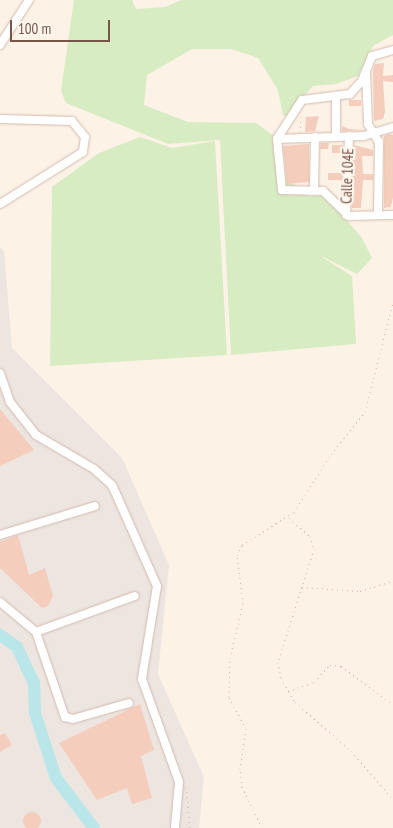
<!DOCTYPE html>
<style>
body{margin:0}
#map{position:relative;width:393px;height:828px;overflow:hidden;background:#fdf2e6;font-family:"PT Sans Narrow",sans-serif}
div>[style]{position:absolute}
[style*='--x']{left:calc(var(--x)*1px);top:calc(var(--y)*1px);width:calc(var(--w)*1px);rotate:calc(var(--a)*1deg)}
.industrial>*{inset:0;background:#ede5e0}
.green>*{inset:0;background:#d7ecc3}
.river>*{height:12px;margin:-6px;padding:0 6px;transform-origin:6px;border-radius:6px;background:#b9e6e8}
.building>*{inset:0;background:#f4cdbc;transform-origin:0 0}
.round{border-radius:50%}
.path>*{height:1px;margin-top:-0.5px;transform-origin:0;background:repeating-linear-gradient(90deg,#d9b09f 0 1px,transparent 0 5px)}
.roads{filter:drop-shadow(0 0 1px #d2baae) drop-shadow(0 0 1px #d2baae)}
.minor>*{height:8px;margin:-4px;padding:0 4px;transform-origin:4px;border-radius:4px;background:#fff}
span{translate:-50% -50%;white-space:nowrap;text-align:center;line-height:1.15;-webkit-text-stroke:4.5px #fff6ed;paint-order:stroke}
.street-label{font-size:15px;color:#785549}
.scale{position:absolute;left:10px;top:20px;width:100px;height:22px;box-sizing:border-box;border:2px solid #785549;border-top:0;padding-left:6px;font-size:15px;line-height:18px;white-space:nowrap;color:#785549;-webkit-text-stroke:4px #fff6ed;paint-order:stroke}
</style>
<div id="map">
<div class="industrial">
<div style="clip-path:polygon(0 247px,4px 251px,12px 348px,122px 458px,169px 565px,158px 674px,204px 777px,199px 828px,0 828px)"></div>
</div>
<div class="green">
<div style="clip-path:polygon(74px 0,132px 0,136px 9px,165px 7px,181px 0,393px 0,393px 35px,373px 46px,358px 76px,336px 84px,313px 86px,288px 115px,283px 116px,278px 90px,258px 58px,231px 49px,192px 49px,147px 75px,144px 105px,188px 122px,256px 123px,274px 136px,279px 171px,307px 196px,326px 196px,362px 238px,372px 258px,357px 274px,319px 255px,352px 276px,356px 344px,231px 355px,220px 140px,168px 144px,66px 103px,61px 91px)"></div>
<div style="clip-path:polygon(140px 137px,172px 148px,215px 141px,227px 355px,50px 366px,52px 187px,99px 153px)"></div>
</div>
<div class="river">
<div style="--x:0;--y:635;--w:21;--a:35"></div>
<div style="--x:17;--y:647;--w:40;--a:65"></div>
<div style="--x:34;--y:683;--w:30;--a:88"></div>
<div style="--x:35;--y:713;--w:68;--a:72.1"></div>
<div style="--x:56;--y:778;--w:63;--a:52.8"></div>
</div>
<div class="building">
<div style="clip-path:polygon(384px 63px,383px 76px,393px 75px,393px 82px,383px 81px,385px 112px,383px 119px,374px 121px,373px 70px,375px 64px)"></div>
<div style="left:349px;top:100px;width:12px;height:6px"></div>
<div style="clip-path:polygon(319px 116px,315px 131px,305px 132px,306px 117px)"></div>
<div style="clip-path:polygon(342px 126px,349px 129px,364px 130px,342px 131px)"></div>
<div style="clip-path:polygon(389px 134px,393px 135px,393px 197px,391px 207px,384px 208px,384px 136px)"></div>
<div style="clip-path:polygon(321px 143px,329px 143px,328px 149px,320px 149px)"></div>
<div style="clip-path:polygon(309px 144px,309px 182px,287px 184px,283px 146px)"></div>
<div style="left:332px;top:145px;width:11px;height:8px"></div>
<div style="clip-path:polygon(354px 145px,373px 150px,373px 156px,362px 156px,363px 174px,373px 174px,373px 180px,363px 180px,361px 208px,352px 208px)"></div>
<div style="left:328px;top:173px;width:14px;height:7px"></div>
<div style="clip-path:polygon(0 409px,34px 450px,0 466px)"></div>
<div style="clip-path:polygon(18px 535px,29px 575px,45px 568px,53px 596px,48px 606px,42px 608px,0 568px,0 542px)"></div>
<div style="clip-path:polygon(140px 704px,154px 750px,141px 756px,152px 798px,132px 804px,127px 788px,97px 800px,59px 743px)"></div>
<div style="clip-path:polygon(5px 733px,12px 745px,0 752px,0 735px)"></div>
<div class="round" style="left:23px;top:812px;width:18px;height:18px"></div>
</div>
<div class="path">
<div style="--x:300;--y:132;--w:16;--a:-86"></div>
<div style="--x:289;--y:518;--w:28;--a:41"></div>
<div style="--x:310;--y:536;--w:14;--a:73"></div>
<div style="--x:314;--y:549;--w:119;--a:107.7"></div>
<div style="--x:278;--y:662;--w:16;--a:79"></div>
<div style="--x:281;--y:678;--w:28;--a:60"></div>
<div style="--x:295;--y:702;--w:74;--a:41.2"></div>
<div style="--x:351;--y:751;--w:64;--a:48.8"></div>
<div style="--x:302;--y:587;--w:58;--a:3.9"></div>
<div style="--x:360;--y:591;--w:34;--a:-17"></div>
<div style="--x:288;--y:691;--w:28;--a:-19"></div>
<div style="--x:314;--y:682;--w:23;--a:-47"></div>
<div style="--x:330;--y:665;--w:11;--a:5"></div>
<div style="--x:341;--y:666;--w:64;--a:36.2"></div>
<div style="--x:186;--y:787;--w:41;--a:84.4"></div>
<div style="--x:262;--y:828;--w:46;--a:-116"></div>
<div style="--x:242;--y:787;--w:18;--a:-96"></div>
<div style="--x:240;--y:769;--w:40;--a:-81.5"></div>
<div style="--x:246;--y:729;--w:36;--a:-118"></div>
<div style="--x:229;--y:697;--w:39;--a:-89"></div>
<div style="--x:230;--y:658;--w:57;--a:-76.7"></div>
<div style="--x:243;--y:603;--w:48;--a:-97.1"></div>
<div style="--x:237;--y:555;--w:11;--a:-63"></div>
<div style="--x:242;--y:545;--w:62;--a:-32.4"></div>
<div style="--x:294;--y:512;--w:69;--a:-57.5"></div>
<div style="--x:331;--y:454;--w:54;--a:-51"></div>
<div style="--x:365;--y:412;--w:114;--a:-75.7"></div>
</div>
<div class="roads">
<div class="minor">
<div style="--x:0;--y:45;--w:54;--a:-57.2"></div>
<div style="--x:393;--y:50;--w:22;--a:164"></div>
<div style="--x:372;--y:56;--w:27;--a:112"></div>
<div style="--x:362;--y:81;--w:18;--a:133"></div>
<div style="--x:350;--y:94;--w:48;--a:172.9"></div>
<div style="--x:302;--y:100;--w:46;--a:122.7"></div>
<div style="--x:277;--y:139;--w:51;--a:84.4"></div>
<div style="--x:282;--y:190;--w:41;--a:1.4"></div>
<div style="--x:323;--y:191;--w:36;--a:44"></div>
<div style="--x:349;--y:216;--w:44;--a:-1.3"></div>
<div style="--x:366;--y:71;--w:53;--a:87.8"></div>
<div style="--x:368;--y:124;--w:21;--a:59"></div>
<div style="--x:379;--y:142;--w:73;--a:90.8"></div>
<div style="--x:0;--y:119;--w:72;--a:1.6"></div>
<div style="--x:72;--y:121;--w:21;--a:51"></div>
<div style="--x:85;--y:137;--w:15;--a:98"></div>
<div style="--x:83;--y:152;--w:98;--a:147.9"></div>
<div style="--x:336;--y:136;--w:40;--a:-90"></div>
<div style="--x:277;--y:139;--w:87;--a:-2"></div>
<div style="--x:364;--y:136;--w:30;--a:-17"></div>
<div style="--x:314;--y:190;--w:53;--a:-88.9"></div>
<div style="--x:346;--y:215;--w:79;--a:-87.8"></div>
<div style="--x:0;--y:373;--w:31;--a:71"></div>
<div style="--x:10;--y:402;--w:42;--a:51.8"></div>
<div style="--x:36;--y:435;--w:67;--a:30.4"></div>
<div style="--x:94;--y:469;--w:24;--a:42"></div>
<div style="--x:112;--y:485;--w:111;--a:66"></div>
<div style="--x:157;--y:586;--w:94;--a:99.2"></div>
<div style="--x:142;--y:679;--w:109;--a:70.2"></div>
<div style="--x:179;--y:782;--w:46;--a:95"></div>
<div style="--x:0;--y:535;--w:99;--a:-17"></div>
<div style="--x:0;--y:602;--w:47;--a:39.8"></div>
<div style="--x:36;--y:632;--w:90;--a:71.2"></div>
<div style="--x:65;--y:717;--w:8;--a:14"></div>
<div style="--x:73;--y:719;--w:58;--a:-15.9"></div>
<div style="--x:36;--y:632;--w:105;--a:-20"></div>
</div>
</div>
<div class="street-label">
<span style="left:347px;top:176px;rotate:-88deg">Calle 104E</span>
</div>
<div class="scale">100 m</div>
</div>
